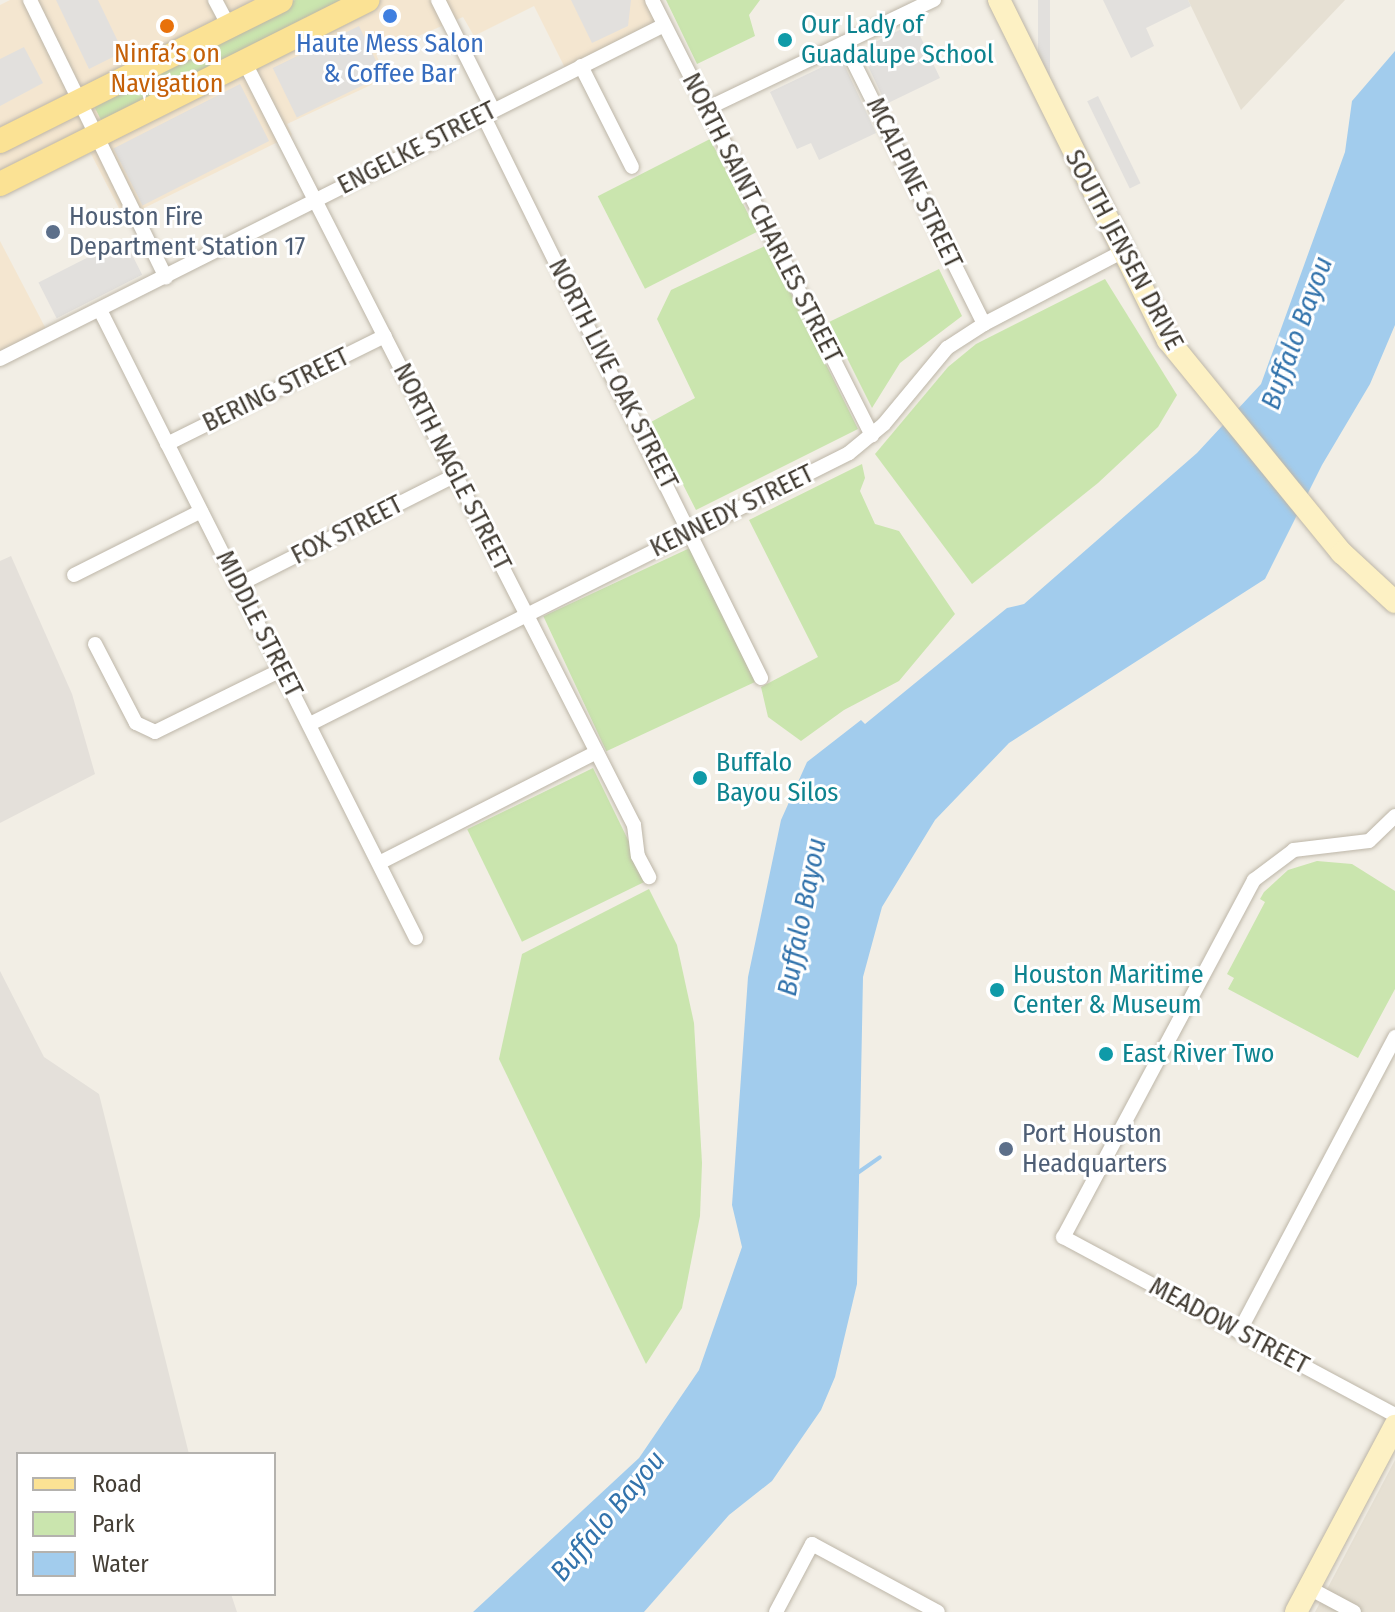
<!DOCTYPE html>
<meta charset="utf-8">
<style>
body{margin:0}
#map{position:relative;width:1395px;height:1612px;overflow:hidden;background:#f2eee5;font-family:"Fira Sans Condensed",sans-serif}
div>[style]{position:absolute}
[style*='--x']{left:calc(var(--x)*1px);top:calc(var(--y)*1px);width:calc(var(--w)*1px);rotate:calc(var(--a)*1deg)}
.residential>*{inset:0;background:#e6e0d3}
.commercial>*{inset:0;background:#f4e6d0}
.industrial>*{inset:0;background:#e4e0da}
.green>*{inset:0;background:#cae5ae;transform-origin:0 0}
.parking>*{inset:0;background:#e2e0dd;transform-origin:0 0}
.water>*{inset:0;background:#a2cced}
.stream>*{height:4px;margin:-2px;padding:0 2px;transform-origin:2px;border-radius:2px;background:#a2cced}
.roads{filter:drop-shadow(0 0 2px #bdb6a8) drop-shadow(0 0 2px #bdb6a8)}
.minor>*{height:14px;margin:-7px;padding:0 7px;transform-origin:7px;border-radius:7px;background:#fff}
.secondary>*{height:22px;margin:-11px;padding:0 11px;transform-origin:11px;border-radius:11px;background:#fdf1c4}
.primary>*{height:24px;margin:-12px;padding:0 12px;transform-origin:12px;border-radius:12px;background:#fbe294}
.dots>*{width:22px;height:22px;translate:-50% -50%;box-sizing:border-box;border:4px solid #fff;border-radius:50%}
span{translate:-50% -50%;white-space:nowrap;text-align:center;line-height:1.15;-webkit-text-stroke:6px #fff;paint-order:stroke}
.culture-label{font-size:26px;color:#0d838f}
.left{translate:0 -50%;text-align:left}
.shop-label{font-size:26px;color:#366cbe}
.food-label{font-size:26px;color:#c56008}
.street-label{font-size:26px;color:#443e35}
.service-label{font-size:26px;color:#4e5e75}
.water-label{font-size:28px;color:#3273ac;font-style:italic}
.legend{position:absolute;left:16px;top:1452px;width:260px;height:144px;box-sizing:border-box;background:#fff;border:2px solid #b4b2ae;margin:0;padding:10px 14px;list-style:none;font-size:24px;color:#443e35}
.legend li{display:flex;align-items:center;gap:16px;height:40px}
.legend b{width:40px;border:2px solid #b4b2ae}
</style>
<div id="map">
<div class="residential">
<div style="clip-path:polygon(1188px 0,1345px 0,1241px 110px)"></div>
<div style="clip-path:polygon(1395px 1460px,1395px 1612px,1315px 1612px)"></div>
</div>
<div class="commercial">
<div style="clip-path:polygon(10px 0,646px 0,656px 21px,565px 68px,534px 6px,474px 36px,463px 17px,376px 54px,386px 78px,287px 124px,292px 135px,124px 218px,90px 152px,0 196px,0 5px)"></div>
<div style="clip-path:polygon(0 241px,46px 329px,0 351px)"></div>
</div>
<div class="industrial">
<div style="clip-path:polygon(11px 556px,72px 694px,95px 774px,0 823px,0 561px)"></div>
<div style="clip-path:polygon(0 971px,44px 1057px,99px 1094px,189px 1454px,18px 1454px,18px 1594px,231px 1594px,237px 1612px,0 1612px)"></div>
</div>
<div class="green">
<div style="clip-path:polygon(295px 0,354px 0,104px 126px,92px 102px)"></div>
<div style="clip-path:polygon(666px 0,760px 0,749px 15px,755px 36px,697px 64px)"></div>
<div style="left:710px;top:139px;width:104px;height:126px;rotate:63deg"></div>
<div style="clip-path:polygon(767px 245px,858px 429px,696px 510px,651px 422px,695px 398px,657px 319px,671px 290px)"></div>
<div style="clip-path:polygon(939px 269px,962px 316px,900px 363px,872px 408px,829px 322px)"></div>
<div style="clip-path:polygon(1105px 279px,1177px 395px,1158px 427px,1098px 483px,972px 584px,875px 454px,948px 367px,976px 344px)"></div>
<div style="clip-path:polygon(862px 464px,865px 478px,860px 491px,875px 524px,899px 531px,955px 614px,899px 681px,844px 710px,801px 741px,768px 717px,761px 687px,818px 657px,749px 520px)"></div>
<div style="left:692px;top:547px;width:149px;height:164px;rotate:65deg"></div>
<div style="left:593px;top:768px;width:125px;height:140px;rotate:64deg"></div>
<div style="clip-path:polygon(1317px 861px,1352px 864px,1395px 891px,1395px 989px,1358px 1058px,1228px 989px,1234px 978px,1227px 974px,1265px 902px,1260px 899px,1264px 892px,1288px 870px)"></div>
<div style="clip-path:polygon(649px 889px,677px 945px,694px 1023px,702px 1163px,700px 1216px,682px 1308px,646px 1364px,499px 1059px,522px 954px)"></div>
</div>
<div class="parking">
<div style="clip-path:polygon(56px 0,98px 0,123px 52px,89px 69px)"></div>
<div style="clip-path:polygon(571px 0,631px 0,628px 26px,592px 43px)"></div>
<div style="left:1038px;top:0;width:12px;height:83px"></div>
<div style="clip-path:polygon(1103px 0,1188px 0,1191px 6px,1146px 28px,1154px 46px,1131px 58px)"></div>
<div style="clip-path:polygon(914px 23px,940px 78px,886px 104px,867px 64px,880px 58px,873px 43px)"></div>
<div style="left:359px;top:26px;width:55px;height:96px;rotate:64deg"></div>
<div style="clip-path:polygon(24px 47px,43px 83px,0 106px,0 59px)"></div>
<div style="clip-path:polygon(841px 58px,876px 133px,819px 160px,811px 143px,797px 149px,770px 92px)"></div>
<div style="left:240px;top:84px;width:64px;height:142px;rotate:63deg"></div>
<div style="left:1098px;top:96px;width:97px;height:12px;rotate:64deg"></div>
<div style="left:124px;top:239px;width:40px;height:96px;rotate:63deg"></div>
</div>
<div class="water">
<div style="clip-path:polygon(1395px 51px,1395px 325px,1370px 384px,1322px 465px,1265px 579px,1009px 743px,935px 820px,882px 907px,863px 977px,857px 1284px,835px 1377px,821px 1410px,772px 1481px,729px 1515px,644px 1612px,473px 1612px,639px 1458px,699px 1370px,742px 1247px,732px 1205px,748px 977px,781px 820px,807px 762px,861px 720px,865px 724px,1007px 608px,1024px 604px,1197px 453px,1261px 384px,1345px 152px,1352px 101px)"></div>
</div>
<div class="stream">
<div style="--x:856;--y:1174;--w:29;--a:-35"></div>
</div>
<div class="roads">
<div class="minor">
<div style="--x:30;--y:0;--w:309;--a:63.9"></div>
<div style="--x:215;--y:0;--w:30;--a:62"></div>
<div style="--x:438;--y:0;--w:123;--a:63.4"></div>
<div style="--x:652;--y:0;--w:488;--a:63.2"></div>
<div style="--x:844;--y:43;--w:314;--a:63.5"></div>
<div style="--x:244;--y:61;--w:858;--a:62.96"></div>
<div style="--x:634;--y:825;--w:31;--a:83"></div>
<div style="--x:638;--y:856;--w:24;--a:62"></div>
<div style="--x:581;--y:66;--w:113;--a:63.2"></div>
<div style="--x:706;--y:109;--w:253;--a:-25.6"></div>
<div style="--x:483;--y:115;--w:628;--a:63.72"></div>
<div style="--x:100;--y:310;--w:703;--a:63.29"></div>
<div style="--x:0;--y:359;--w:743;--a:-26.7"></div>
<div style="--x:167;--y:444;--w:243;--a:-26.4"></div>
<div style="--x:74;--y:575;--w:142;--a:-26.7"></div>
<div style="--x:238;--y:585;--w:244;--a:-26.8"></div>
<div style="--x:95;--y:644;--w:89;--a:62.6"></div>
<div style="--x:136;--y:723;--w:21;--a:25"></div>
<div style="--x:155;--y:732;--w:140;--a:-26.2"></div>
<div style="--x:310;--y:724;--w:603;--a:-26.69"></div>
<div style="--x:849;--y:453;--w:45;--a:-39.6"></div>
<div style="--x:884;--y:424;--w:99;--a:-50.3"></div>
<div style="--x:947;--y:348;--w:44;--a:-33"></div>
<div style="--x:984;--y:324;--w:153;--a:-27.6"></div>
<div style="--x:1395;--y:816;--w:36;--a:136"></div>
<div style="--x:1369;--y:841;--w:76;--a:173.2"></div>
<div style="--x:1294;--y:850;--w:50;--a:143.1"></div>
<div style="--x:1254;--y:880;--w:405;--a:118.1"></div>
<div style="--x:1063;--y:1237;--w:377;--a:28.2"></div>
<div style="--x:381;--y:862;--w:242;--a:-27"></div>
<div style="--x:1239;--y:1332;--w:334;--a:-62.1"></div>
<div style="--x:1309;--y:1588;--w:51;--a:28.1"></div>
<div style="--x:776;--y:1612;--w:77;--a:-62.1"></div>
<div style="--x:812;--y:1544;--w:143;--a:28.4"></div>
</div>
<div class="secondary">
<div style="--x:999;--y:0;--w:380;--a:63.6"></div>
<div style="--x:1168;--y:340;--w:275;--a:50.8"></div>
<div style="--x:1342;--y:553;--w:72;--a:42.8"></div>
<div style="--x:1296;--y:1612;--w:211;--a:-62"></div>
</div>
<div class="primary">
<div style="--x:0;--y:141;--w:314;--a:-26.6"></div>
<div style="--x:0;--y:184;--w:411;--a:-26.6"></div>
</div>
</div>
<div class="dots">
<div style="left:390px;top:16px;background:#3f7fe0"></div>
<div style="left:167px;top:26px;background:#e8710a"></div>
<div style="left:785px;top:40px;background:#0f9aa8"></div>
<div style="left:53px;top:232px;background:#5c6f8a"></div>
<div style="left:700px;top:778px;background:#0f9aa8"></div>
<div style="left:997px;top:990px;background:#0f9aa8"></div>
<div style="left:1106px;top:1054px;background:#0f9aa8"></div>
<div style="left:1006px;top:1149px;background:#5c6f8a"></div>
</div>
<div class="culture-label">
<span class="left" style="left:801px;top:40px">Our Lady of<br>Guadalupe School</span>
<span class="left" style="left:716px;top:778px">Buffalo<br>Bayou Silos</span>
<span class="left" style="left:1013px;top:990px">Houston Maritime<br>Center &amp; Museum</span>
<span class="left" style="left:1122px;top:1054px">East River Two</span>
</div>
<div class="shop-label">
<span style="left:390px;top:59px">Haute Mess Salon<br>&amp; Coffee Bar</span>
</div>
<div class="food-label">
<span style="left:167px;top:69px">Ninfa’s on<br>Navigation</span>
</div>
<div class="street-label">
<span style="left:417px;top:148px;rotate:-27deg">ENGELKE STREET</span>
<span style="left:914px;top:183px;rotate:64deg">MCALPINE STREET</span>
<span style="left:762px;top:218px;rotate:63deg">NORTH SAINT CHARLES STREET</span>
<span style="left:1124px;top:250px;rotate:62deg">SOUTH JENSEN DRIVE</span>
<span style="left:613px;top:374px;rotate:63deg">NORTH LIVE OAK STREET</span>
<span style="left:276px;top:390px;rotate:-26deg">BERING STREET</span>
<span style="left:452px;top:467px;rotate:63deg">NORTH NAGLE STREET</span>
<span style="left:732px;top:511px;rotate:-26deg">KENNEDY STREET</span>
<span style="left:347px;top:530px;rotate:-27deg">FOX STREET</span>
<span style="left:259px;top:624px;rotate:63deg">MIDDLE STREET</span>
<span style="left:1229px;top:1326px;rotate:28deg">MEADOW STREET</span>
</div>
<div class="service-label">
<span class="left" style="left:69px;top:232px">Houston Fire<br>Department Station 17</span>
<span class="left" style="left:1022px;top:1149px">Port Houston<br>Headquarters</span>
</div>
<div class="water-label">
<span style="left:1297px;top:333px;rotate:-70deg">Buffalo Bayou</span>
<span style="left:802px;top:917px;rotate:-79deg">Buffalo Bayou</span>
<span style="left:608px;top:1516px;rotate:-50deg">Buffalo Bayou</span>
</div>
<ul class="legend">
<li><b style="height:10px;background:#fbe294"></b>Road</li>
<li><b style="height:22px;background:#cae5ae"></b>Park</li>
<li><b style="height:22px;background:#a2cced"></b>Water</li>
</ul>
</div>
